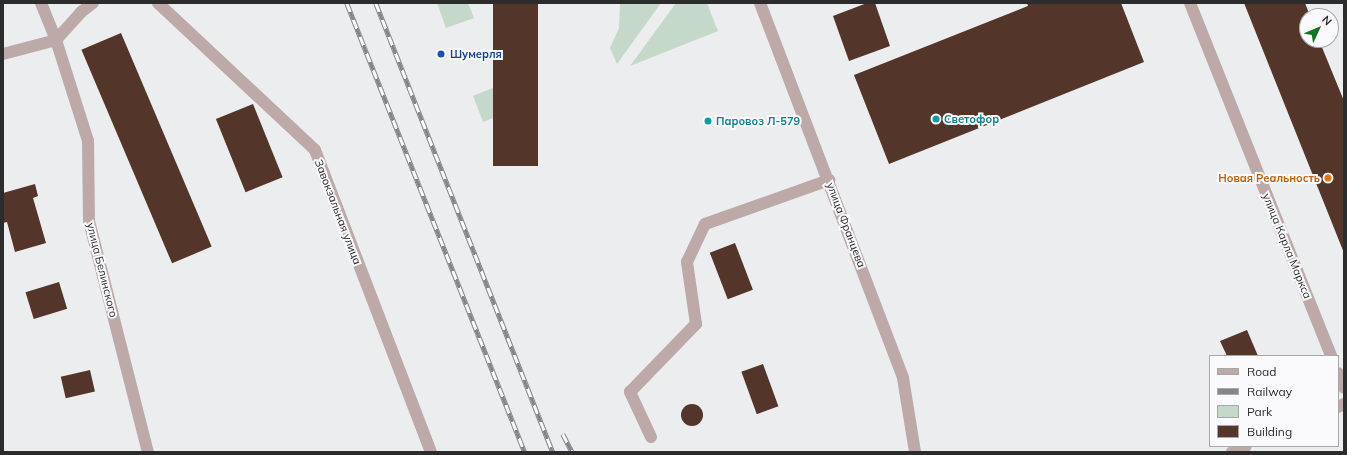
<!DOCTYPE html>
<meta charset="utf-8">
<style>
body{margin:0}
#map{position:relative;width:1347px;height:455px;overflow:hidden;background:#ecedef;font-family:Mulish,sans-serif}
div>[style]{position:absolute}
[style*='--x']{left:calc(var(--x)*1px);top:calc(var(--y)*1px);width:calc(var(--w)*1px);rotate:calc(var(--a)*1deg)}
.green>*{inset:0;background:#c4d9ca;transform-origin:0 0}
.building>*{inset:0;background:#533529;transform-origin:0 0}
.round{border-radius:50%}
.service>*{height:12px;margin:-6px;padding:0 6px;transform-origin:6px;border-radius:6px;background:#bca9a8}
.minor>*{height:12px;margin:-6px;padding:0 6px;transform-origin:6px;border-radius:6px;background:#bca9a8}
.rail>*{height:4.5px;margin-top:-2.25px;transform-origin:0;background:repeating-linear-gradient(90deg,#fafafd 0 9px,#858587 0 18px);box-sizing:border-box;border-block:1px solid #858587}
.dots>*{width:11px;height:11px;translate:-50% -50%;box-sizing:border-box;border:2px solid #fafafd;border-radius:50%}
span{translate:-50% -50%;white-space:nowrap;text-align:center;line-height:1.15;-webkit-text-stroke:4px #fafafd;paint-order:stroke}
.transit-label{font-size:11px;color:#164399;font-weight:700}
.left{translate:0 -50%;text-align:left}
.culture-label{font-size:11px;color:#0d838f;font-weight:700}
.food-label{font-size:11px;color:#c56008;font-weight:700}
.right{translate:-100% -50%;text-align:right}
.street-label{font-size:11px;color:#2c2c2d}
.frame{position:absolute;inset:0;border:4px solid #2c2c2d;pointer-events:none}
.legend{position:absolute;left:1209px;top:355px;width:130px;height:92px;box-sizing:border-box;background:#fafafd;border:1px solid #a8a8aa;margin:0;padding:5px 7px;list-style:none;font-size:12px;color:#2c2c2d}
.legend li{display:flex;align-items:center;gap:8px;height:20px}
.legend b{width:20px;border:1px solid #a8a8aa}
.north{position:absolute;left:1299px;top:8px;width:40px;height:40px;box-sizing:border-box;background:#fafafd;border:1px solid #a8a8aa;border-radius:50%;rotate:46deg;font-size:11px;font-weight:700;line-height:16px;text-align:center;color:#2c2c2d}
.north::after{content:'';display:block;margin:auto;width:14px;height:18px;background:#157424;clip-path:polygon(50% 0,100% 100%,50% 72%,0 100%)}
</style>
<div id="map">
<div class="green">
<div style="clip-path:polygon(437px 3px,468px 3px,474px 18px,446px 28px)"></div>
<div style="clip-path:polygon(620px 3px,661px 3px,617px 64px,610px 48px,619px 28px)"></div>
<div style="clip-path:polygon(676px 3px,707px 3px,718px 31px,630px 66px)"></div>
<div style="left:501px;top:85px;width:28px;height:30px;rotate:69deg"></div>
</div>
<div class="building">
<div style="left:493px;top:3px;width:45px;height:163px"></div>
<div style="clip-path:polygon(867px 3px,875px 3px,890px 46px,849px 61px,833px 16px)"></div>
<div style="clip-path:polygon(1027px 3px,1121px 3px,1144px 62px,889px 164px,854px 75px,1028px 6px)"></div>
<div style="clip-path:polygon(1244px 3px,1305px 3px,1310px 16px,1307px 16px,1307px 40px,1319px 40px,1344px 101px,1344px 253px)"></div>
<div style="left:121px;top:33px;width:232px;height:43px;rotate:67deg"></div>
<div style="left:253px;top:104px;width:79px;height:40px;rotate:68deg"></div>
<div style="clip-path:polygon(35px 184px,38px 196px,33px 198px,46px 243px,15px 252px,7px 222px,3px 223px,3px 193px)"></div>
<div style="left:735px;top:243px;width:50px;height:27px;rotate:69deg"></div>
<div style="left:59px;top:282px;width:28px;height:35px;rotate:73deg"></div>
<div style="clip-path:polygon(1247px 330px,1258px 356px,1227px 356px,1220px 341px)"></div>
<div style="left:763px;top:364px;width:45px;height:23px;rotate:70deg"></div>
<div style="left:90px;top:370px;width:22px;height:30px;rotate:77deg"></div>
<div class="round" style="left:681px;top:404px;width:22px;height:22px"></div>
</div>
<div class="service">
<div style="--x:158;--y:3;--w:215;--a:43.1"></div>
<div style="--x:315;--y:150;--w:324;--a:69"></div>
<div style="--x:1338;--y:407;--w:7;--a:-27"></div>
<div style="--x:651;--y:437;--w:50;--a:-115"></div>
<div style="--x:630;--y:392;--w:95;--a:-45.9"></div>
<div style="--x:696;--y:324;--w:63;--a:-98.3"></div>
<div style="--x:687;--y:262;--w:42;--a:-64.7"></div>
<div style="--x:705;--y:224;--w:132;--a:-19.5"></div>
<div style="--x:1232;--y:452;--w:15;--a:-23"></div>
</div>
<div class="minor">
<div style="--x:41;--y:3;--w:40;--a:68"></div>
<div style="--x:56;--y:40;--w:106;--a:72.4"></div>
<div style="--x:88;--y:141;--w:80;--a:89.3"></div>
<div style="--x:89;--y:221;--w:238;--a:75.7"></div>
<div style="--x:760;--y:3;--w:401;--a:69.1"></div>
<div style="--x:903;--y:378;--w:75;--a:80.8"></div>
<div style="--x:1190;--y:3;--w:380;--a:68.2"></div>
<div style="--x:3;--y:54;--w:55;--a:-14.8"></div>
<div style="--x:56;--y:40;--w:38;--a:-48"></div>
<div style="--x:81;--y:12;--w:15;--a:-37"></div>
<div style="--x:1338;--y:373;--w:16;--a:68"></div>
</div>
<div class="rail">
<div style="--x:347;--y:3;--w:483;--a:68.4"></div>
<div style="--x:376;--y:3;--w:483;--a:68.5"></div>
<div style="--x:563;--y:434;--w:20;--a:63"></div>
</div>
<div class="dots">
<div style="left:441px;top:54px;background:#1a4fb4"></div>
<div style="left:936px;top:119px;background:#0f9aa8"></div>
<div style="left:708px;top:121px;background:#0f9aa8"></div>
<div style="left:1328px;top:178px;background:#e8710a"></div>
</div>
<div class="transit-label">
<span class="left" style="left:450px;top:54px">Шумерля</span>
</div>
<div class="culture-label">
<span class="left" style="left:944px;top:119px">Светофор</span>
<span class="left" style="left:716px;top:121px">Паровоз Л-579</span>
</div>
<div class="food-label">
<span class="right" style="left:1320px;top:178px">Новая Реальность</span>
</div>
<div class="street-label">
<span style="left:338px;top:212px;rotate:69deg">Завокзальная улица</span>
<span style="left:846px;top:225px;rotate:69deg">улица Францева</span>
<span style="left:1287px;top:246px;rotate:68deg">улица Карла Маркса</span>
<span style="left:102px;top:270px;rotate:76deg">улица Белинского</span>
</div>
<div class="frame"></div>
<ul class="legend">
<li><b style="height:5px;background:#bca9a8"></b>Road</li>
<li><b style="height:5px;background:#858587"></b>Railway</li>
<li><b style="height:11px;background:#c4d9ca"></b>Park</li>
<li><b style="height:11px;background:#533529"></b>Building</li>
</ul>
<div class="north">N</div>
</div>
